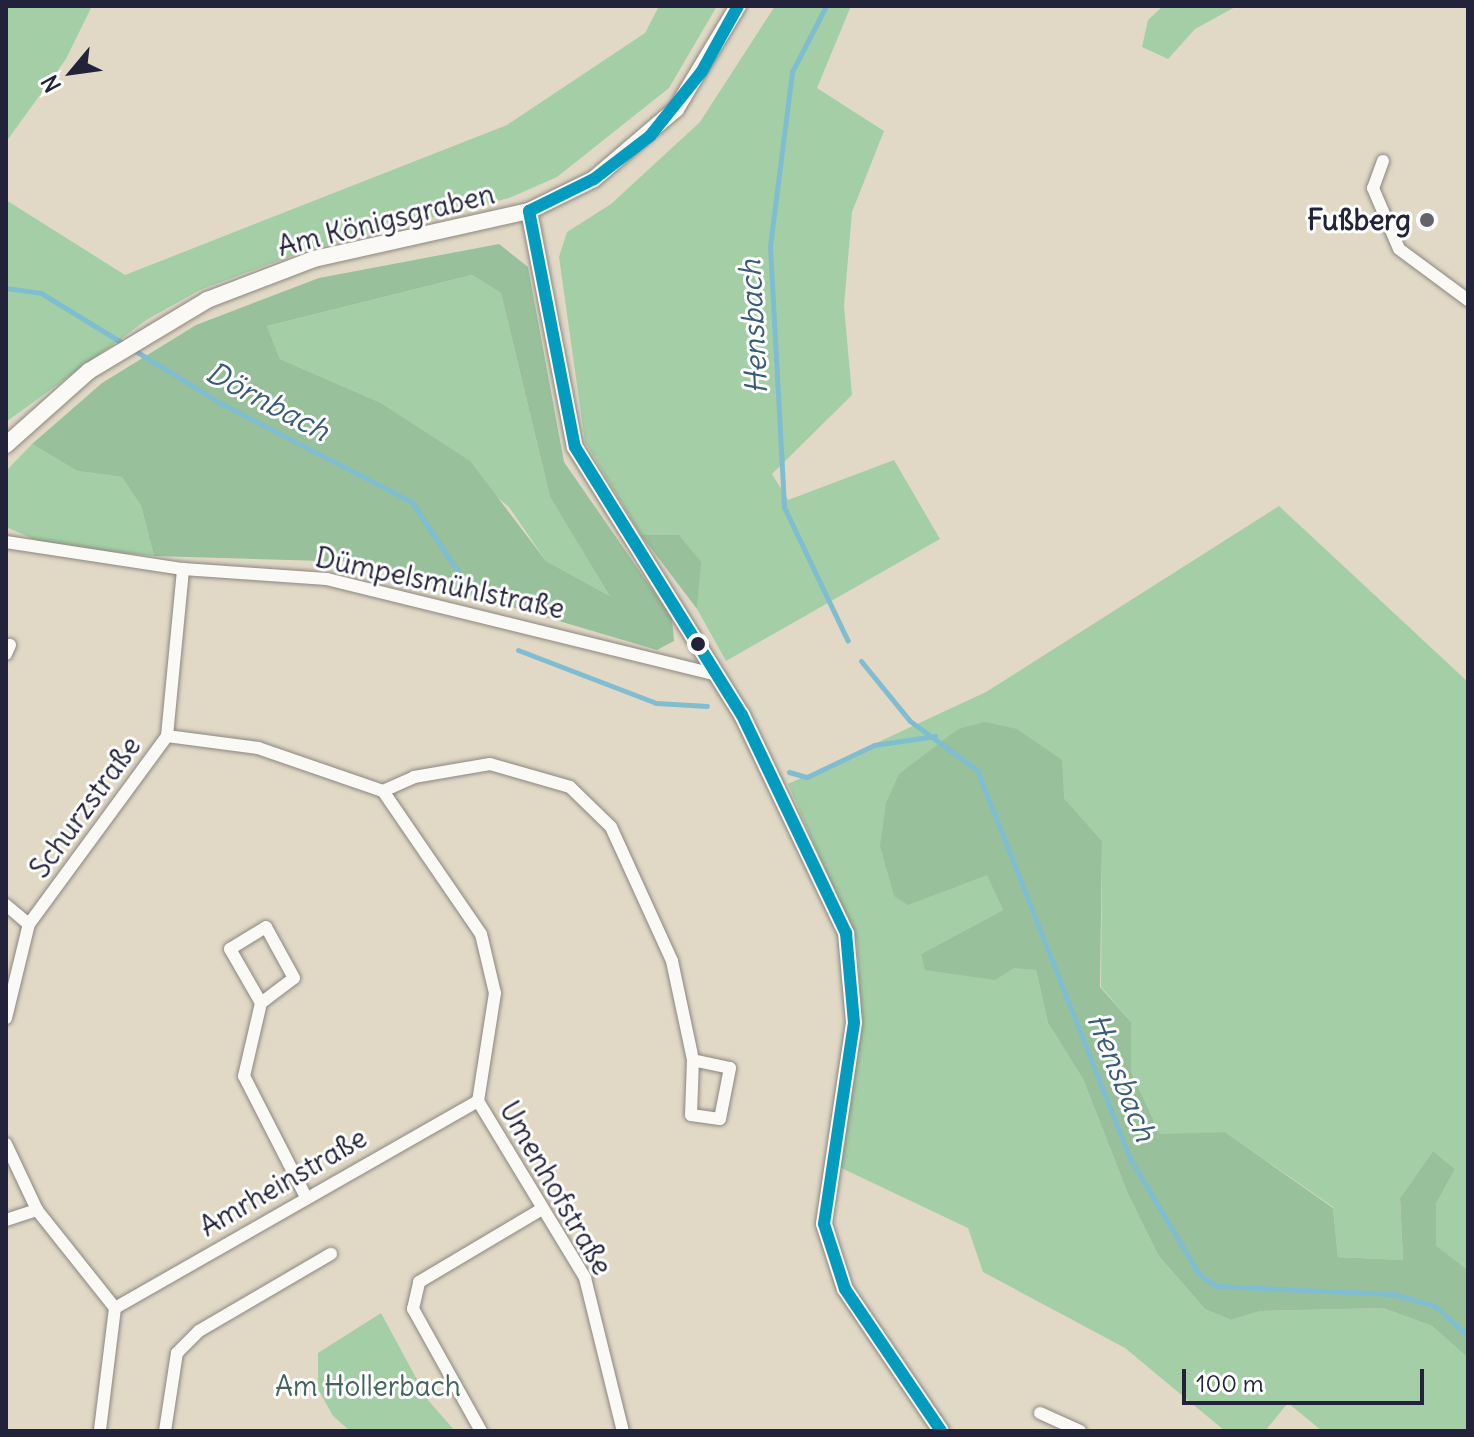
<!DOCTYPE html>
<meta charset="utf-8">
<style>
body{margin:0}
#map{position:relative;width:1474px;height:1437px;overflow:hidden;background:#e1d9c6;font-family:Delius,sans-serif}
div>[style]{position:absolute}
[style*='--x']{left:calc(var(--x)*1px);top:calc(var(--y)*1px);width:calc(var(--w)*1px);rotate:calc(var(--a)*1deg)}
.green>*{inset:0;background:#a4cfa6}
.forest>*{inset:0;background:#98c09b}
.stream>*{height:5px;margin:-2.5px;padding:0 2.5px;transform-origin:2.5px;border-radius:2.5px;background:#80bdd0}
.roads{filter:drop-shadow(0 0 2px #8b8681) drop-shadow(0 0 2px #8b8681)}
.minor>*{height:12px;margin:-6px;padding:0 6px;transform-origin:6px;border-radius:6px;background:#faf9f6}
.tertiary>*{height:16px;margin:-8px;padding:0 8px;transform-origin:8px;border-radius:8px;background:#faf9f6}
.bus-1>*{height:12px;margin:-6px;padding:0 6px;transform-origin:6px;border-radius:6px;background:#039cbf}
.dots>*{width:22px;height:22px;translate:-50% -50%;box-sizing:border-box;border:4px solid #fff;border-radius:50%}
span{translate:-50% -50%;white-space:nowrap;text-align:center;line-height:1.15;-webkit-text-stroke:6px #fff;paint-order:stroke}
.street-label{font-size:28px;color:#22223b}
.poi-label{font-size:28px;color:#22223b;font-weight:700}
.right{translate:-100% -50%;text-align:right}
.park-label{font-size:28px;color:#42645b}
.water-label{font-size:30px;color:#375b78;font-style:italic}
.frame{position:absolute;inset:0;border:8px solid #22223b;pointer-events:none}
.north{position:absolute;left:32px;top:32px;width:80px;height:80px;-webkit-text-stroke:6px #fff;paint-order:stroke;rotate:241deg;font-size:22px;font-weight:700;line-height:32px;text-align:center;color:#22223b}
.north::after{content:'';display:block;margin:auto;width:28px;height:36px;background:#22223b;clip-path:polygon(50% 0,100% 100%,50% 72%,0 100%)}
.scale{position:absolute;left:1182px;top:1369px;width:242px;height:36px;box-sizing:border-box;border:4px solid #22223b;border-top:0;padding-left:10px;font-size:24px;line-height:28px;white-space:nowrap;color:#22223b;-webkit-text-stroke:6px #fff;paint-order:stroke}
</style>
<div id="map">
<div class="green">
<div style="clip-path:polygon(6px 6px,92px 6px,66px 59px,6px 142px)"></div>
<div style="clip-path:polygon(659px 6px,717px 6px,669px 88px,557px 177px,509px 198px,307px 250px,200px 290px,148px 319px,6px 422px,6px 200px,125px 275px,507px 125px,645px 33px)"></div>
<div style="clip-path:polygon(775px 6px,851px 6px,817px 88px,884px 131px,852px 212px,844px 306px,852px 395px,772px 474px,788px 500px,894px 460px,940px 539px,726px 661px,697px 609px,700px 562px,679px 536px,641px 535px,585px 442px,559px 257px,567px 232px,611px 204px,700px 122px)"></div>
<div style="clip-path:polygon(1163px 6px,1237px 6px,1195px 29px,1168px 59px,1142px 47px,1148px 20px)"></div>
<div style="clip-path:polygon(472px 275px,501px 293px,550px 497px,612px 597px,546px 561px,509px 507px,379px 402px,280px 359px,267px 326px)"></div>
<div style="clip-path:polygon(32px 444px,77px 471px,122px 477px,141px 506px,154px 556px,47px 545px,6px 527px,6px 471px)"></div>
<div style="clip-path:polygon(1279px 506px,1468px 682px,1468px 1270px,1436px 1247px,1436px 1204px,1455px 1169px,1433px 1151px,1400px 1198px,1403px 1260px,1338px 1257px,1333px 1207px,1225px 1132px,1160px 1135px,1131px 1072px,1131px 1022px,1101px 987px,1102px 841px,1064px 798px,988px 875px,1003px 910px,921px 954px,1036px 970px,1048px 1023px,1083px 1079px,1128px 1194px,1158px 1255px,1205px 1309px,1231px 1320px,1260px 1311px,1383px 1308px,1432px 1326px,1468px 1358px,1468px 1431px,1322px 1431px,1288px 1403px,1265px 1431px,1225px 1431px,1125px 1348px,983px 1272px,968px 1228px,837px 1166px,862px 1025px,857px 942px,788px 784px,986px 692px)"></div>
<div style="clip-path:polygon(381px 1313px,428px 1400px,455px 1431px,350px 1431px,333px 1416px,318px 1389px,318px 1353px)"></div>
</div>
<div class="forest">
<div style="clip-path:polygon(evenodd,499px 244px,528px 267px,564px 462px,672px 618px,674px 641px,657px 650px,359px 562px,154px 556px,141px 506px,122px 477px,77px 471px,32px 444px,102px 383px,196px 325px,319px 278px,499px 244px,472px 275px,501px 293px,550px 497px,610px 596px,546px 561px,470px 461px,379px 402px,280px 359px,267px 326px,472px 275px)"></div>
<div style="clip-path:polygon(641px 535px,679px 535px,701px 562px,697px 609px)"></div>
<div style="clip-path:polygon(984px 722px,1017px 729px,1062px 760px,1064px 798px,1102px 841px,1100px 987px,1131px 1022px,1131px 1072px,1160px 1134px,1225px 1132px,1333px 1208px,1338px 1257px,1403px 1260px,1400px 1198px,1433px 1151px,1455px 1169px,1436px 1204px,1436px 1246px,1468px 1270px,1468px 1358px,1432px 1326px,1383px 1308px,1260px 1311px,1231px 1320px,1205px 1309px,1158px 1255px,1128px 1194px,1083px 1079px,1048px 1023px,1036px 970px,1014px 968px,995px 980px,925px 970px,921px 954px,1003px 910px,987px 875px,908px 905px,894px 896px,880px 846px,886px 803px,899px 774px,958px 729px)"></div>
</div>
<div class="stream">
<div style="--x:826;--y:6;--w:74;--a:117.3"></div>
<div style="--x:792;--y:72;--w:176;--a:97.2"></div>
<div style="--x:770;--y:247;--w:260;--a:86.9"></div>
<div style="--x:784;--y:507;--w:148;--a:64.5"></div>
<div style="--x:6;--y:288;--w:35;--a:8"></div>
<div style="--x:41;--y:293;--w:212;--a:31.5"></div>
<div style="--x:222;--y:404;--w:214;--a:27.3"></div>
<div style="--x:412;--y:502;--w:113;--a:56.6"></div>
<div style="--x:518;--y:650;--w:148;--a:21"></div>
<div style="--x:656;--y:703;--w:51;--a:3.4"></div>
<div style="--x:861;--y:661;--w:77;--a:50.8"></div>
<div style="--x:910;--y:721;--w:83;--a:36.2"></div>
<div style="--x:977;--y:770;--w:419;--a:68.5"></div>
<div style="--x:1131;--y:1160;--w:131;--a:59.3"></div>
<div style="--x:1198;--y:1273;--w:22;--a:36"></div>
<div style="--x:1216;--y:1286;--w:177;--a:2.6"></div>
<div style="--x:1393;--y:1294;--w:44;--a:15.9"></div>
<div style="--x:1435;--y:1306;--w:45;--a:42.3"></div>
<div style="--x:789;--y:772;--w:19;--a:16"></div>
<div style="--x:807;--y:777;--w:74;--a:-25.5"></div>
<div style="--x:874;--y:745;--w:62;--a:-8.4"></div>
</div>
<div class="roads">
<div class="minor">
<div style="--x:1383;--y:161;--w:29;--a:110"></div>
<div style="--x:1373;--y:188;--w:66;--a:66.9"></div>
<div style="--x:1399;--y:249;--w:86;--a:36.5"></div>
<div style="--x:6;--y:542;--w:179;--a:8.7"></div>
<div style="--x:183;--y:569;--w:144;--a:4"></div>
<div style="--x:327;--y:579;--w:402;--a:13.8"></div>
<div style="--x:6;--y:654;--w:10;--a:-66"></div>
<div style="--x:167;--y:736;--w:92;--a:7.5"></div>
<div style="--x:258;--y:748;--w:132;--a:19"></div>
<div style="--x:383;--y:791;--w:173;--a:55.6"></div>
<div style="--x:481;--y:934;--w:61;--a:76.7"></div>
<div style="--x:495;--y:993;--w:109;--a:98.9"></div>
<div style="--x:478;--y:1101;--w:207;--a:58.8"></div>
<div style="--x:585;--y:1278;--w:158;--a:76.1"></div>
<div style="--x:383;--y:791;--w:34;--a:-24"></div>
<div style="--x:414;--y:777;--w:77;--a:-9.7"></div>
<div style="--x:490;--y:764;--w:83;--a:16"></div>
<div style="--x:570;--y:787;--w:57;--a:44.3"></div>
<div style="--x:611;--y:827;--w:147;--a:65.5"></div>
<div style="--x:672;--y:961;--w:101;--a:78"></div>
<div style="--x:693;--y:1060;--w:55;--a:92.1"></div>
<div style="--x:691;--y:1115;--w:29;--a:8"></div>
<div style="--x:720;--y:1119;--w:52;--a:-78.9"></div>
<div style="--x:730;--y:1068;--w:38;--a:-168"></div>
<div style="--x:6;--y:905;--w:30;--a:40"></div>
<div style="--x:261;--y:1003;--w:41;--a:-37.1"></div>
<div style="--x:294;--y:978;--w:58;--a:-118.8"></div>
<div style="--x:266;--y:927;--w:42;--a:148.6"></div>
<div style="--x:230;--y:949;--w:62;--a:60.1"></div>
<div style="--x:261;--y:1003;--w:75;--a:103.1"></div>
<div style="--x:244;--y:1076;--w:134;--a:62.9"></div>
<div style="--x:6;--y:1018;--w:97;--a:-76.3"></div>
<div style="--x:29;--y:924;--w:233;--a:-53.7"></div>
<div style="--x:167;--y:736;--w:168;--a:-84.5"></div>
<div style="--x:6;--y:1144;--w:73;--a:64.8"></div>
<div style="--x:37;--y:1210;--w:125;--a:51.5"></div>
<div style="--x:115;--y:1308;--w:124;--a:97"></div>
<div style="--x:6;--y:1220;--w:33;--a:-18"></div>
<div style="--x:115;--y:1308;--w:418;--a:-29.7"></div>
<div style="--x:1040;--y:1413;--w:44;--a:24.2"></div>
<div style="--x:165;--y:1431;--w:79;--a:-81.3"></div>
<div style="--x:177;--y:1353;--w:31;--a:-45"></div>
<div style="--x:199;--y:1331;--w:153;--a:-30.3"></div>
<div style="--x:481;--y:1431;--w:140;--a:-119.1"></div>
<div style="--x:413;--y:1309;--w:28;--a:-77"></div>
<div style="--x:419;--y:1282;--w:143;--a:-30.7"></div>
</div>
<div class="tertiary">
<div style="--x:529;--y:211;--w:240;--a:79"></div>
<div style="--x:575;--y:447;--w:316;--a:58.1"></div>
<div style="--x:742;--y:715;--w:242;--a:64.5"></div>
<div style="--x:846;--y:933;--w:90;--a:84.9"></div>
<div style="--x:854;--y:1023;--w:203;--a:98.5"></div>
<div style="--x:824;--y:1224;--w:68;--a:72.1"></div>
<div style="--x:845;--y:1289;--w:171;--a:55.9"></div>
<div style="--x:6;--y:445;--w:111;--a:-41.7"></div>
<div style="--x:89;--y:371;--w:138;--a:-31"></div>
<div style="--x:207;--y:300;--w:115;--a:-21"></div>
<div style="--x:314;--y:259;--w:220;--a:-12.6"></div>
<div style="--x:529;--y:211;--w:72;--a:-26.2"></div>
<div style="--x:594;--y:179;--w:108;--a:-40.5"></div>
<div style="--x:676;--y:109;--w:120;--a:-59"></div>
</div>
</div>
<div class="bus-1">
<div style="--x:529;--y:211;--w:240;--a:79"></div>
<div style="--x:575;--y:447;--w:316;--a:58.1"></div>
<div style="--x:742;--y:715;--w:242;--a:64.5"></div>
<div style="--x:846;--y:933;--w:90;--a:84.9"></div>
<div style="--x:854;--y:1023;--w:203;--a:98.5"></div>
<div style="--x:824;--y:1224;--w:68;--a:72.1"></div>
<div style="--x:845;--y:1289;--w:171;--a:55.9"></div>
<div style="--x:529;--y:211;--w:72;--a:-26.2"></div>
<div style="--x:594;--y:179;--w:71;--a:-37.5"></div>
<div style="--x:650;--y:136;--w:83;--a:-51.3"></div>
<div style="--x:702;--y:71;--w:74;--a:-61"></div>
</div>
<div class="dots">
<div style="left:1427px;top:220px;background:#65626c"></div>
<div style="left:698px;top:644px;background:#22223b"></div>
</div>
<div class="street-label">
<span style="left:386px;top:220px;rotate:-14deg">Am Königsgraben</span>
<span style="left:440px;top:583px;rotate:12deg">Dümpelsmühlstraße</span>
<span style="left:85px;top:807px;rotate:-54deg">Schurzstraße</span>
<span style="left:283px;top:1182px;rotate:-30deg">Amrheinstraße</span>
<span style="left:556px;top:1188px;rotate:60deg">Umenhofstraße</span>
</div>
<div class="poi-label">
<span class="right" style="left:1411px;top:220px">Fußberg</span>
</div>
<div class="park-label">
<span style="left:368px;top:1386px">Am Hollerbach</span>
</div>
<div class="water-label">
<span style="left:753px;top:327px;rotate:-93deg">Hensbach</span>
<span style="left:268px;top:401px;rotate:28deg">Dörnbach</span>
<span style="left:1122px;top:1077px;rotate:68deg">Hensbach</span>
</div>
<div class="frame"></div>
<div class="north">N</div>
<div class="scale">100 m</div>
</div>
